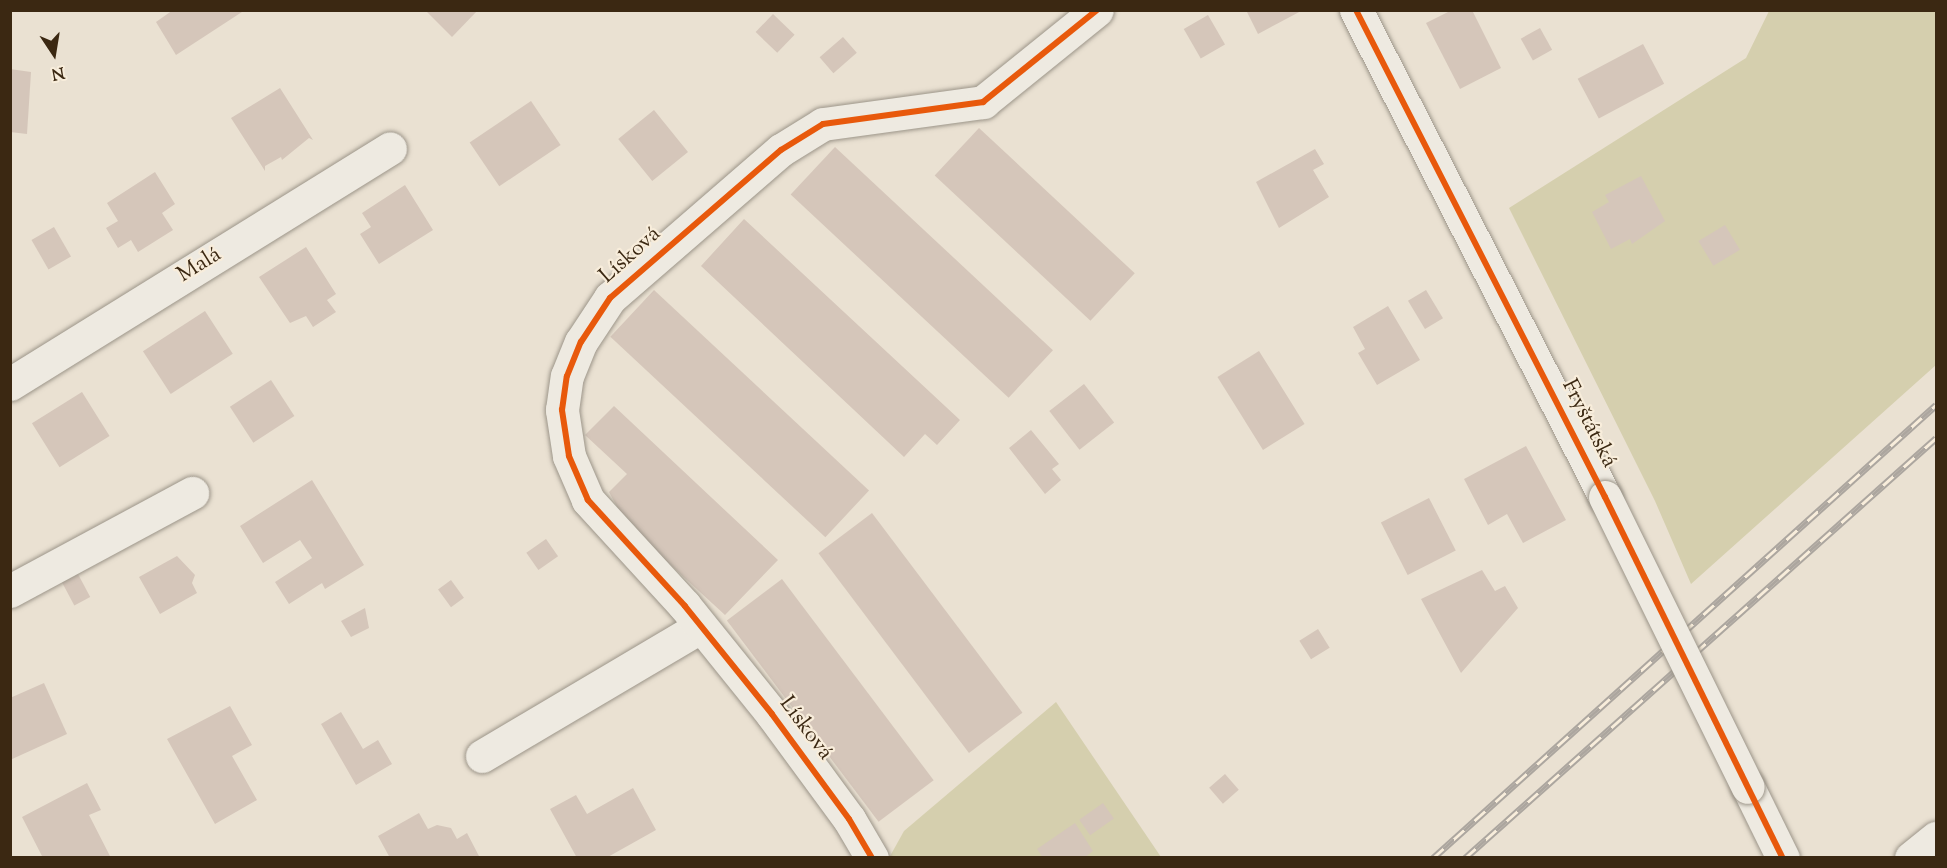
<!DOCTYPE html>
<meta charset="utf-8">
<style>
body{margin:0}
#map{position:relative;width:1947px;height:868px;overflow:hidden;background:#eae1d2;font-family:"Sorts Mill Goudy",serif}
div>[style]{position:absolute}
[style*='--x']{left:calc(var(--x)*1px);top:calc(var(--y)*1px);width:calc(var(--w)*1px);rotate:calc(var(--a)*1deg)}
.green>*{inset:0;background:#d5cfae}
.building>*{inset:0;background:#d5c6ba;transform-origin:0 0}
.roads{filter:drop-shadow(0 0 2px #9c9589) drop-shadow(0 0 2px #9c9589)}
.minor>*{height:33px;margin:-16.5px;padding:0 16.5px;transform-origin:16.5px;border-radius:16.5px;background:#eeeae1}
.tertiary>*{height:33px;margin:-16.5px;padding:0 16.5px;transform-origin:16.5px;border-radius:16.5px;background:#eeeae1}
.rail>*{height:7px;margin-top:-3.5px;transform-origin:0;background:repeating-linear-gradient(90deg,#f8eddb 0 14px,#aca69f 0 28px);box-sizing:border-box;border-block:2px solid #aca69f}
.bridges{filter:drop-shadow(0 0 2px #9c9589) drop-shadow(0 0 2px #9c9589)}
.tertiary-bridge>*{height:33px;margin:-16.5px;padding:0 16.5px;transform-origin:16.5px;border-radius:16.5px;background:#eeeae1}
.cycleway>*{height:6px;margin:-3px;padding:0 3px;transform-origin:3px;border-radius:3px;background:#e8590c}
span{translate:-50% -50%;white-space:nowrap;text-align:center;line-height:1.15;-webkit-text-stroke:4.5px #f8eddb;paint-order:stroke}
.street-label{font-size:22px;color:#3b2812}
.frame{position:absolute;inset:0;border:12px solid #3b2812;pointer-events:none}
.north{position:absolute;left:24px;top:24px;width:60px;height:60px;-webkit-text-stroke:4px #f8eddb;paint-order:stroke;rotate:168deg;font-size:16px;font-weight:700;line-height:24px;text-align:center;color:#3b2812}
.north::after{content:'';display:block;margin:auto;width:21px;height:27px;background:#3b2812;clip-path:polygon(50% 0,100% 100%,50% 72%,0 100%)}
</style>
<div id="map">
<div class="green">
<div style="clip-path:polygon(1769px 11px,1936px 11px,1936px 365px,1691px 584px,1655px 501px,1509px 208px,1746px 58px)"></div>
<div style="clip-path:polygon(1056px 702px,1161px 857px,889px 858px,904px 831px)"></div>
</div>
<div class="building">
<div style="clip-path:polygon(245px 10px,176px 55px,156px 22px,173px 10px)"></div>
<div style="clip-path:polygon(425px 10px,478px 10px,452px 37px)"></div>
<div style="clip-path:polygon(1246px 10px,1303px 10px,1258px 34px)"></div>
<div style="clip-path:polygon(1452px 10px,1472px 10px,1501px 68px,1460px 89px,1426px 23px)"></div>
<div style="left:773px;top:14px;width:30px;height:25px;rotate:44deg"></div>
<div style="left:1208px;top:15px;width:34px;height:28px;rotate:60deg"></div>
<div style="left:1540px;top:28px;width:25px;height:22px;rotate:61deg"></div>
<div style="left:843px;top:37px;width:21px;height:31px;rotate:49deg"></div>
<div style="left:1643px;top:44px;width:45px;height:74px;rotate:62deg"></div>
<div style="clip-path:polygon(10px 69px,31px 72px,27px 134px,10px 132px)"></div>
<div style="clip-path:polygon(280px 88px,313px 140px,309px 138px,282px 160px,281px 157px,265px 166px,265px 171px,231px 118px)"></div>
<div style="left:531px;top:101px;width:53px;height:74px;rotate:56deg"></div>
<div style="left:654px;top:110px;width:54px;height:46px;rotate:51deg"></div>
<div style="left:979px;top:128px;width:213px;height:65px;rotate:43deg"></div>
<div style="left:835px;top:147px;width:298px;height:65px;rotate:43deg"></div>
<div style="clip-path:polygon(1315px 149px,1324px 164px,1313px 170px,1329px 197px,1279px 228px,1256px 182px)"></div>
<div style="clip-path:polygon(155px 172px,175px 204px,162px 213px,173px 230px,138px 252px,131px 240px,118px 248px,106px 228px,118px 221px,107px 203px)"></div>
<div style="clip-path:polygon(1641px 176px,1665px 221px,1632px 244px,1630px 239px,1611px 249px,1592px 212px,1609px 202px,1605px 195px)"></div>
<div style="clip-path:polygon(405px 185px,433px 230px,379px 264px,360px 234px,371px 227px,362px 213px)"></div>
<div style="clip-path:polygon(744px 219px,960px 420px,937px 445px,925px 434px,904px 457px,701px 266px)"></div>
<div style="left:1725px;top:225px;width:29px;height:31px;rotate:59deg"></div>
<div style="left:54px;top:227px;width:34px;height:26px;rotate:60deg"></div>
<div style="clip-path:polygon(306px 247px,336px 294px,327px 300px,336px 312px,313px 327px,306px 316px,290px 323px,259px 277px)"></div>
<div style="left:654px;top:290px;width:294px;height:64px;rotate:43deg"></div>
<div style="left:1426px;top:290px;width:33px;height:21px;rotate:59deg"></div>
<div style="clip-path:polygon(1388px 306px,1420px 360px,1377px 385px,1358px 353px,1365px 349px,1353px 327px)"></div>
<div style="left:205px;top:311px;width:51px;height:74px;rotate:57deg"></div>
<div style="left:1259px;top:351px;width:86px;height:49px;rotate:58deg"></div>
<div style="left:271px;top:380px;width:43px;height:49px;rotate:57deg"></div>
<div style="left:1084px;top:384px;width:49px;height:44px;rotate:52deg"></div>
<div style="left:82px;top:392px;width:52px;height:59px;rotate:58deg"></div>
<div style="clip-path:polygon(614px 406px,778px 560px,725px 615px,627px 525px,609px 492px,627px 474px,585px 435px)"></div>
<div style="clip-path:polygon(1031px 430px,1059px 464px,1052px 469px,1061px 480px,1045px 494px,1009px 448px)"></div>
<div style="clip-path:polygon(1526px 446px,1566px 520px,1523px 543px,1507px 514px,1488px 525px,1464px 479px)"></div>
<div style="clip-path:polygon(312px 480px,364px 565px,325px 589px,322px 583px,289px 604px,275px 582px,312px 558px,300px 540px,263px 563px,240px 526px)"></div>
<div style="left:1429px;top:498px;width:59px;height:54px;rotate:63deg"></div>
<div style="left:872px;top:513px;width:250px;height:67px;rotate:53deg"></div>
<div style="left:546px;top:539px;width:21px;height:24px;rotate:55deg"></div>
<div style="clip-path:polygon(177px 556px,195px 575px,192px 583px,197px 593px,160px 614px,139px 577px)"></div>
<div style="clip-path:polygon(1482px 570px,1495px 591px,1505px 586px,1518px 608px,1461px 673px,1421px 599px)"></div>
<div style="left:78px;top:574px;width:26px;height:18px;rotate:62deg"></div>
<div style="left:782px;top:579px;width:252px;height:69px;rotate:53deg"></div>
<div style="left:451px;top:580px;width:22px;height:16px;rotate:54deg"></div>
<div style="clip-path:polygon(365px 608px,369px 628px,351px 637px,341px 621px)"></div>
<div style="left:1318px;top:629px;width:22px;height:22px;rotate:58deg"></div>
<div style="clip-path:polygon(44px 683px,67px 734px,10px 760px,10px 698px)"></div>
<div style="clip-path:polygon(230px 706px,252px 745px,232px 756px,257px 800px,215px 824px,167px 739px)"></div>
<div style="clip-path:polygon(341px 712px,363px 749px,378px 740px,392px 764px,356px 785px,321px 724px)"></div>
<div style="left:1225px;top:774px;width:21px;height:21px;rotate:49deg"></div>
<div style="clip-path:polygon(87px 783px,101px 810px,89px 815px,111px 858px,43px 858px,22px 817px)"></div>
<div style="clip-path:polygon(633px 788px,656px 830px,606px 858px,577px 858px,550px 809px,576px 795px,587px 814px)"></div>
<div style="left:1103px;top:803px;width:19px;height:29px;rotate:55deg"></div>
<div style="clip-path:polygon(419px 813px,428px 829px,437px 825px,451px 828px,457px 839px,467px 833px,480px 858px,390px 858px,378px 836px)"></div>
<div style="clip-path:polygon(1075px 823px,1093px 851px,1084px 858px,1043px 858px,1037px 849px)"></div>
</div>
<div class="roads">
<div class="minor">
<div style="--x:10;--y:384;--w:447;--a:-31.8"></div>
<div style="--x:10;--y:591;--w:207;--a:-28.3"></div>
<div style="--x:482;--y:756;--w:253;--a:-30.6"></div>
<div style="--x:872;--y:858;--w:45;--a:-120.5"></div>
<div style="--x:849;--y:819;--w:130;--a:-126.3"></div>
<div style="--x:772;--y:714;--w:139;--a:-128.9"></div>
<div style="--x:685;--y:606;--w:144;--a:-132.5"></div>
<div style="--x:588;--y:500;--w:48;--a:-113.4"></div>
<div style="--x:569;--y:456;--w:47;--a:-98.7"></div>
<div style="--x:562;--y:410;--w:34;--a:-82"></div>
<div style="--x:567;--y:376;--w:37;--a:-68"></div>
<div style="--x:581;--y:342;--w:53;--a:-56.6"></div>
<div style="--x:610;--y:298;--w:226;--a:-40.9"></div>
<div style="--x:781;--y:150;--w:49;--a:-31.8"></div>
<div style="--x:823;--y:124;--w:162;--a:-7.8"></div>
<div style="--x:983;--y:102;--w:146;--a:-38.9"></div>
<div style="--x:1911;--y:858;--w:32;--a:-39"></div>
</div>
<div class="tertiary">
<div style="--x:1356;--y:10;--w:547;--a:62.92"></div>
<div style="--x:1748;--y:787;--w:79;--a:63.8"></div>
</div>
</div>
<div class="rail">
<div style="--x:1433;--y:858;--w:677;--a:-42.01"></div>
<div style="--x:1465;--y:858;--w:631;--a:-41.72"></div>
</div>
<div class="bridges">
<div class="tertiary-bridge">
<div style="--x:1605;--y:497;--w:323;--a:63.8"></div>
</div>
</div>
<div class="cycleway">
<div style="--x:1356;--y:10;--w:547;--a:62.92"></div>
<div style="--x:1605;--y:497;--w:402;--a:63.8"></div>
<div style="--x:872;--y:858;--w:45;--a:-120.5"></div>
<div style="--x:849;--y:819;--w:130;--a:-126.3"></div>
<div style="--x:772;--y:714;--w:139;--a:-128.9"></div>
<div style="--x:685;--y:606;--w:144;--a:-132.5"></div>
<div style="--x:588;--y:500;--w:48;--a:-113.4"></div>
<div style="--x:569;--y:456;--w:47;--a:-98.7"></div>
<div style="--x:562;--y:410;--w:34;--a:-82"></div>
<div style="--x:567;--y:376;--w:37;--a:-68"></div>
<div style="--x:581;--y:342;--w:53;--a:-56.6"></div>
<div style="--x:610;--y:298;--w:226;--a:-40.9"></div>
<div style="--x:781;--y:150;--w:49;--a:-31.8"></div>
<div style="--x:823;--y:124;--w:162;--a:-7.8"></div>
<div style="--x:983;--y:102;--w:146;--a:-38.9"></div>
</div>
<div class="street-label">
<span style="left:631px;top:256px;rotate:-42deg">Lísková</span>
<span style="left:200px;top:266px;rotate:-32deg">Malá</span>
<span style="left:1588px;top:424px;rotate:63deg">Fryštátská</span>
<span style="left:805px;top:729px;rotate:53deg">Lísková</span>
</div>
<div class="frame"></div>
<div class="north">N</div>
</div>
